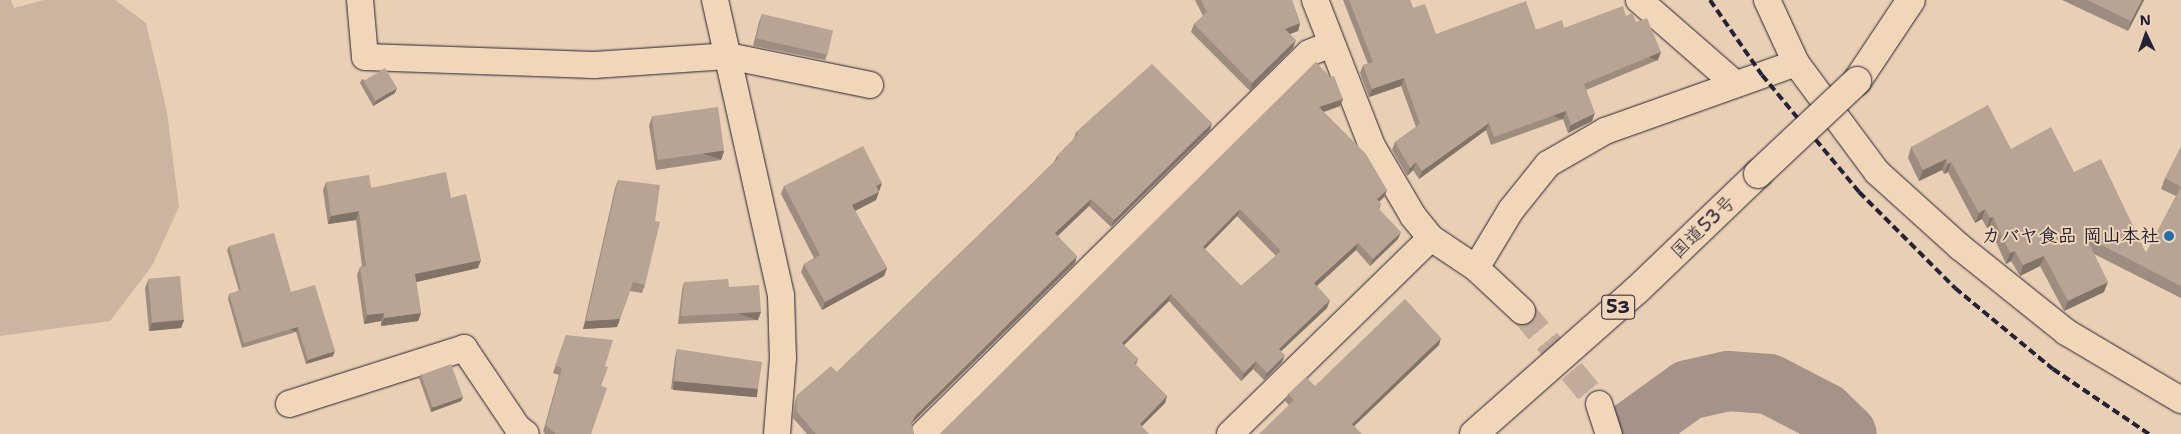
<!DOCTYPE html>
<meta charset="utf-8">
<style>
body{margin:0}
#map{position:relative;width:2181px;height:434px;overflow:hidden;background:#e9cfb3;font-family:"Shantell Sans","Klee One",sans-serif}
div>[style]{position:absolute}
[style*='--x']{left:calc(var(--x)*1px);top:calc(var(--y)*1px);width:calc(var(--w)*1px);rotate:calc(var(--a)*1deg)}
.green>*{inset:0;background:#cbb5a1}
.river>*{height:60px;margin:-30px;padding:0 30px;transform-origin:30px;border-radius:30px;background:#a5938a}
.minor-tunnel>*{height:26px;margin-top:-13px;transform-origin:0;background:repeating-linear-gradient(90deg,#c1ac9b 0 26px,transparent 0 39px)}
.roads{filter:drop-shadow(0 0 1px #22223b) drop-shadow(0 0 1px #22223b)}
.minor>*{height:26px;margin:-13px;padding:0 13px;transform-origin:13px;border-radius:13px;background:#f1d6b8}
.trunk>*{height:28px;margin:-14px;padding:0 14px;transform-origin:14px;border-radius:14px;background:#f1d6b8}
.rail>*{height:4px;margin-top:-2px;transform-origin:0;background:repeating-linear-gradient(90deg,#22223b 0 8px,transparent 0 12px)}
.bridges{filter:drop-shadow(0 0 1px #22223b) drop-shadow(0 0 1px #22223b)}
.trunk-bridge>*{height:28px;margin:-14px;padding:0 14px;transform-origin:14px;border-radius:14px;background:#f1d6b8}
.wall>*{inset:0;background:#9d8d80}
.shaded-wall>*{inset:0;background:#807368;transform-origin:0 0}
.building>*{inset:0;background:#b7a495;transform-origin:0 0}
.dots>*{width:14px;height:14px;translate:-50% -50%;box-sizing:border-box;border:2px solid #f1d6b8;border-radius:50%}
span{translate:-50% -50%;white-space:nowrap;text-align:center;line-height:1.15;-webkit-text-stroke:4px #f1d6b8;paint-order:stroke}
.shield-label span{padding:1px 4px;background:#f1d6b8;border:1px solid;border-radius:4px;-webkit-text-stroke-width:0}
.shield-label{font-size:18px;color:#22223b;font-weight:700}
.street-label{font-size:19px;color:#22223b}
.poi-label{font-size:19px;color:#22223b;font-weight:700}
.right{translate:-100% -50%;text-align:right}
.north{position:absolute;left:2121px;top:10px;width:50px;height:50px;-webkit-text-stroke:4px #f1d6b8;paint-order:stroke;rotate:357deg;font-size:14px;font-weight:700;line-height:20px;text-align:center;color:#22223b}
.north::after{content:'';display:block;margin:auto;width:18px;height:22px;background:#22223b;clip-path:polygon(50% 0,100% 100%,50% 72%,0 100%)}
</style>
<div id="map">
<div class="green">
<div style="clip-path:polygon(0 0,11px 0,14px 8px,44px 0,115px 0,146px 23px,167px 112px,179px 207px,152px 266px,110px 321px,0 336px)"></div>
</div>
<div class="river">
<div style="--x:1627;--y:434;--w:75;--a:-35.8"></div>
<div style="--x:1688;--y:390;--w:41;--a:-12.7"></div>
<div style="--x:1728;--y:381;--w:41;--a:4.2"></div>
<div style="--x:1769;--y:384;--w:63;--a:27.4"></div>
<div style="--x:1825;--y:413;--w:30;--a:44"></div>
</div>
<div class="minor-tunnel">
<div style="--x:1522;--y:311;--w:121;--a:50.4"></div>
</div>
<div class="roads">
<div class="minor">
<div style="--x:360;--y:0;--w:57;--a:85"></div>
<div style="--x:365;--y:57;--w:229;--a:2"></div>
<div style="--x:594;--y:65;--w:134;--a:-3.8"></div>
<div style="--x:728;--y:56;--w:145;--a:11.5"></div>
<div style="--x:715;--y:0;--w:303;--a:77.4"></div>
<div style="--x:781;--y:296;--w:62;--a:88.2"></div>
<div style="--x:783;--y:358;--w:76;--a:94.5"></div>
<div style="--x:1315;--y:0;--w:157;--a:68.7"></div>
<div style="--x:1372;--y:146;--w:81;--a:59.6"></div>
<div style="--x:1413;--y:216;--w:28;--a:51"></div>
<div style="--x:1431;--y:238;--w:54;--a:33.7"></div>
<div style="--x:1639;--y:0;--w:126;--a:41.1"></div>
<div style="--x:1767;--y:0;--w:69;--a:65.3"></div>
<div style="--x:1796;--y:63;--w:136;--a:53.4"></div>
<div style="--x:1877;--y:172;--w:112;--a:42.1"></div>
<div style="--x:1960;--y:247;--w:136;--a:38.7"></div>
<div style="--x:2066;--y:332;--w:134;--a:30.6"></div>
<div style="--x:1522;--y:311;--w:63;--a:-136.9"></div>
<div style="--x:1476;--y:268;--w:68;--a:-58.9"></div>
<div style="--x:1511;--y:210;--w:59;--a:-51.2"></div>
<div style="--x:1548;--y:164;--w:66;--a:-30.1"></div>
<div style="--x:1605;--y:131;--w:203;--a:-19.6"></div>
<div style="--x:289;--y:404;--w:184;--a:-17.7"></div>
<div style="--x:464;--y:348;--w:95;--a:56.1"></div>
<div style="--x:517;--y:427;--w:11;--a:38"></div>
<div style="--x:1599;--y:404;--w:32;--a:72"></div>
<div style="--x:923;--y:434;--w:542;--a:-44.63"></div>
<div style="--x:1309;--y:53;--w:24;--a:-22"></div>
<div style="--x:1230;--y:434;--w:281;--a:-44.3"></div>
</div>
<div class="trunk">
<div style="--x:1857;--y:81;--w:97;--a:-56.3"></div>
<div style="--x:1474;--y:434;--w:217;--a:-41.5"></div>
<div style="--x:1637;--y:290;--w:168;--a:-43.8"></div>
</div>
</div>
<div class="rail">
<div style="--x:1710;--y:0;--w:91;--a:55.3"></div>
<div style="--x:1762;--y:75;--w:152;--a:50.3"></div>
<div style="--x:1859;--y:192;--w:136;--a:45"></div>
<div style="--x:1955;--y:288;--w:127;--a:39.6"></div>
<div style="--x:2053;--y:369;--w:116;--a:34.1"></div>
</div>
<div class="bridges">
<div class="trunk-bridge">
<div style="--x:1758;--y:174;--w:136;--a:-43.2"></div>
</div>
</div>
<div class="wall">
<div style="clip-path:polygon(1195px 0,1292px 0,1300px 23px,1298px 31px,1290px 34px,1293px 48px,1250px 91px,1191px 32px,1194px 24px,1203px 16px)"></div>
<div style="clip-path:polygon(1343px 0,1410px 0,1413px 8px,1436px 34px,1564px 28px,1626px 16px,1636px 22px,1658px 60px,1586px 90px,1592px 121px,1568px 133px,1563px 119px,1491px 145px,1486px 130px,1419px 179px,1413px 170px,1407px 176px,1392px 150px,1395px 142px,1416px 127px,1401px 86px,1369px 97px,1360px 73px,1363px 65px,1368px 64px)"></div>
<div style="clip-path:polygon(2062px 0,2144px 0,2128px 31px)"></div>
<div style="clip-path:polygon(762px 14px,828px 52px,825px 60px,753px 46px,759px 22px)"></div>
<div style="clip-path:polygon(evenodd,1316px 62px,1343px 99px,1340px 106px,1324px 112px,1387px 190px,1384px 197px,1379px 202px,1381px 204px,1379px 210px,1398px 239px,1370px 266px,1356px 250px,1317px 286px,1327px 308px,1281px 351px,1282px 362px,1264px 380px,1253px 369px,1241px 381px,1169px 301px,1124px 345px,1138px 359px,1136px 365px,1167px 396px,1165px 403px,1142px 426px,940px 434px,1316px 62px,1237px 216px,1276px 256px,1241px 286px,1205px 249px,1237px 216px)"></div>
<div style="clip-path:polygon(362px 79px,395px 93px,373px 106px,360px 83px)"></div>
<div style="clip-path:polygon(652px 117px,724px 151px,721px 160px,656px 170px,649px 125px)"></div>
<div style="clip-path:polygon(1210px 130px,1111px 227px,1089px 206px,1058px 236px,1075px 263px,912px 423px,912px 425px,914px 434px,807px 434px,793px 418px,795px 403px,797px 395px,837px 372px,1054px 162px,1057px 156px,1074px 139px,1076px 132px)"></div>
<div style="clip-path:polygon(1911px 147px,2011px 149px,2074px 172px,2146px 253px,2176px 196px,2161px 189px,2165px 178px,2181px 147px,2181px 298px,2094px 254px,2104px 292px,2064px 311px,2040px 266px,2020px 276px,2011px 261px,2006px 264px,1989px 227px,1987px 228px,1982px 219px,1975px 223px,1948px 172px,1944px 174px,1942px 170px,1919px 181px,1908px 158px)"></div>
<div style="clip-path:polygon(618px 180px,645px 285px,642px 293px,630px 291px,617px 327px,583px 329px,615px 188px)"></div>
<div style="clip-path:polygon(326px 182px,451px 198px,478px 268px,416px 282px,421px 313px,418px 321px,381px 326px,381px 321px,364px 324px,357px 275px,360px 267px,362px 266px,356px 220px,328px 224px,323px 190px)"></div>
<div style="clip-path:polygon(882px 183px,876px 200px,855px 211px,887px 268px,884px 276px,822px 310px,801px 272px,804px 264px,814px 258px,781px 194px,784px 186px)"></div>
<div style="clip-path:polygon(229px 246px,291px 292px,333px 356px,306px 364px,296px 332px,242px 348px,228px 299px,229px 294px,239px 291px,227px 250px)"></div>
<div style="clip-path:polygon(148px 280px,184px 320px,181px 328px,149px 331px,145px 288px)"></div>
<div style="clip-path:polygon(684px 282px,729px 287px,758px 320px,678px 324px,682px 290px)"></div>
<div style="clip-path:polygon(566px 335px,605px 366px,601px 386px,591px 434px,545px 434px,543px 432px,559px 375px,553px 373px)"></div>
<div style="clip-path:polygon(1439px 345px,1354px 426px,1289px 405px,1285px 401px,1288px 394px,1315px 386px)"></div>
<div style="clip-path:polygon(677px 349px,758px 389px,756px 397px,671px 389px,675px 357px)"></div>
<div style="clip-path:polygon(421px 374px,463px 397px,461px 401px,431px 412px,419px 378px)"></div>
</div>
<div class="shaded-wall">
<div style="clip-path:polygon(2142px 0,2144px 0,2128px 31px,2131px 21px)"></div>
<div style="clip-path:polygon(1300px 23px,1298px 31px,1282px 37px,1285px 29px)"></div>
<div style="clip-path:polygon(1296px 40px,1293px 48px,1250px 91px,1252px 83px)"></div>
<div style="left:1661px;top:52px;width:9px;height:83px;rotate:111deg"></div>
<div style="clip-path:polygon(1404px 78px,1401px 86px,1369px 97px,1372px 89px)"></div>
<div style="clip-path:polygon(397px 88px,395px 93px,373px 106px,375px 102px)"></div>
<div style="clip-path:polygon(1343px 99px,1340px 106px,1317px 114px,1319px 107px)"></div>
<div style="left:1566px;top:111px;width:9px;height:77px;rotate:111deg"></div>
<div style="clip-path:polygon(1595px 113px,1592px 121px,1568px 133px,1571px 125px)"></div>
<div style="clip-path:polygon(1212px 123px,1210px 130px,1111px 227px,1114px 220px)"></div>
<div style="clip-path:polygon(1489px 123px,1486px 130px,1419px 179px,1422px 171px)"></div>
<div style="left:724px;top:151px;width:9px;height:66px;rotate:108deg"></div>
<div style="clip-path:polygon(1946px 159px,1942px 170px,1919px 181px,1923px 170px)"></div>
<div style="clip-path:polygon(1416px 162px,1413px 170px,1407px 176px,1410px 168px)"></div>
<div style="clip-path:polygon(1951px 162px,1948px 172px,1944px 174px,1948px 164px)"></div>
<div style="clip-path:polygon(882px 183px,879px 191px,876px 186px)"></div>
<div style="clip-path:polygon(1387px 190px,1384px 197px,1374px 206px,1377px 199px)"></div>
<div style="clip-path:polygon(879px 192px,876px 200px,849px 214px,852px 205px)"></div>
<div style="clip-path:polygon(1091px 199px,1089px 206px,1053px 240px,1055px 233px)"></div>
<div style="clip-path:polygon(1240px 209px,1237px 216px,1200px 254px,1203px 247px)"></div>
<div style="clip-path:polygon(1985px 209px,1982px 219px,1975px 223px,1979px 213px)"></div>
<div style="clip-path:polygon(359px 211px,356px 220px,328px 224px,331px 216px)"></div>
<div style="clip-path:polygon(1993px 217px,1989px 227px,1987px 228px,1990px 218px)"></div>
<div style="clip-path:polygon(1401px 232px,1398px 239px,1370px 266px,1373px 259px)"></div>
<div style="clip-path:polygon(1358px 243px,1356px 250px,1312px 290px,1314px 283px)"></div>
<div style="clip-path:polygon(2015px 251px,2011px 261px,2006px 264px,2010px 253px)"></div>
<div style="clip-path:polygon(1077px 256px,1075px 263px,912px 423px,908px 431px,915px 416px)"></div>
<div style="clip-path:polygon(2044px 256px,2040px 266px,2020px 276px,2023px 265px)"></div>
<div style="clip-path:polygon(481px 260px,478px 268px,412px 283px,415px 274px)"></div>
<div style="clip-path:polygon(887px 268px,884px 276px,822px 310px,825px 302px)"></div>
<div style="clip-path:polygon(2108px 282px,2104px 292px,2064px 311px,2068px 301px)"></div>
<div style="clip-path:polygon(1171px 294px,1169px 301px,1119px 350px,1122px 343px)"></div>
<div style="clip-path:polygon(1330px 300px,1327px 308px,1276px 356px,1279px 349px)"></div>
<div style="left:761px;top:312px;width:9px;height:80px;rotate:111deg"></div>
<div style="clip-path:polygon(384px 313px,381px 321px,364px 324px,367px 315px)"></div>
<div style="clip-path:polygon(421px 313px,418px 321px,381px 326px,384px 318px)"></div>
<div style="clip-path:polygon(620px 319px,617px 327px,583px 329px,586px 321px)"></div>
<div style="clip-path:polygon(184px 320px,181px 328px,149px 331px,152px 323px)"></div>
<div style="left:298px;top:327px;width:5px;height:56px;rotate:112deg"></div>
<div style="clip-path:polygon(1441px 338px,1439px 345px,1349px 431px,1352px 424px)"></div>
<div style="clip-path:polygon(335px 351px,333px 356px,306px 364px,308px 360px)"></div>
<div style="clip-path:polygon(1285px 355px,1282px 362px,1264px 380px,1267px 373px)"></div>
<div style="clip-path:polygon(1256px 361px,1253px 369px,1241px 381px,1244px 373px)"></div>
<div style="left:674px;top:381px;width:84px;height:9px;rotate:5deg"></div>
<div style="clip-path:polygon(1167px 396px,1165px 403px,1137px 431px,1140px 424px)"></div>
<div style="clip-path:polygon(463px 397px,461px 401px,431px 412px,432px 407px)"></div>
</div>
<div class="building">
<div style="clip-path:polygon(1201px 0,1292px 0,1300px 23px,1285px 29px,1296px 40px,1252px 83px,1194px 24px,1207px 12px)"></div>
<div style="clip-path:polygon(1349px 0,1410px 0,1413px 8px,1425px 4px,1436px 34px,1526px 1px,1536px 30px,1562px 20px,1564px 28px,1623px 6px,1626px 16px,1632px 13px,1636px 22px,1647px 18px,1661px 52px,1584px 84px,1595px 113px,1571px 125px,1566px 111px,1494px 137px,1489px 123px,1422px 171px,1416px 162px,1410px 168px,1395px 142px,1420px 124px,1404px 78px,1372px 89px,1363px 65px,1373px 62px)"></div>
<div style="clip-path:polygon(2087px 0,2142px 0,2131px 21px)"></div>
<div style="left:762px;top:14px;width:73px;height:25px;rotate:13deg"></div>
<div style="clip-path:polygon(evenodd,1316px 62px,1330px 77px,1334px 76px,1343px 99px,1319px 107px,1366px 154px,1387px 190px,1377px 199px,1381px 204px,1378px 208px,1401px 232px,1373px 259px,1358px 243px,1314px 283px,1330px 300px,1279px 349px,1285px 355px,1267px 373px,1256px 361px,1244px 373px,1171px 294px,1122px 343px,1138px 359px,1134px 363px,1167px 396px,1140px 424px,1149px 434px,940px 434px,1316px 62px,1240px 209px,1281px 251px,1241px 286px,1203px 247px,1240px 209px)"></div>
<div style="clip-path:polygon(1152px 64px,1212px 123px,1114px 220px,1091px 199px,1055px 233px,1077px 256px,915px 416px,911px 423px,914px 434px,816px 434px,796px 411px,797px 395px,831px 366px,837px 372px,1059px 158px,1057px 156px,1078px 134px,1076px 132px)"></div>
<div style="left:385px;top:68px;width:23px;height:25px;rotate:59deg"></div>
<div style="clip-path:polygon(1988px 105px,2011px 149px,2051px 127px,2074px 172px,2101px 159px,2146px 253px,2181px 187px,2165px 178px,2181px 147px,2181px 286px,2086px 237px,2108px 282px,2068px 301px,2044px 256px,2023px 265px,2015px 251px,2010px 253px,1993px 217px,1990px 218px,1985px 209px,1979px 213px,1951px 162px,1948px 164px,1946px 159px,1923px 170px,1911px 147px)"></div>
<div style="left:718px;top:107px;width:44px;height:67px;rotate:82deg"></div>
<div style="clip-path:polygon(863px 146px,882px 183px,876px 186px,879px 192px,852px 205px,887px 268px,825px 302px,804px 264px,820px 255px,784px 186px)"></div>
<div style="clip-path:polygon(446px 172px,451px 198px,466px 194px,481px 260px,415px 274px,421px 313px,384px 318px,384px 313px,367px 315px,360px 267px,366px 266px,359px 211px,331px 216px,326px 182px,369px 175px,371px 188px)"></div>
<div style="clip-path:polygon(618px 180px,660px 185px,655px 221px,660px 222px,645px 285px,633px 282px,620px 319px,586px 321px)"></div>
<div style="clip-path:polygon(274px 233px,291px 292px,315px 285px,335px 351px,308px 360px,298px 327px,244px 343px,229px 294px,241px 290px,229px 246px)"></div>
<div style="left:180px;top:276px;width:44px;height:32px;rotate:85deg"></div>
<div style="clip-path:polygon(728px 279px,729px 287px,759px 285px,761px 312px,681px 316px,684px 282px)"></div>
<div style="clip-path:polygon(1405px 299px,1441px 338px,1352px 424px,1362px 434px,1259px 434px,1294px 400px,1288px 394px,1306px 377px,1315px 386px)"></div>
<div style="clip-path:polygon(566px 335px,613px 340px,605px 366px,608px 367px,601px 386px,607px 388px,591px 434px,556px 434px,546px 425px,562px 368px,555px 366px)"></div>
<div style="clip-path:polygon(677px 349px,762px 362px,758px 389px,674px 381px)"></div>
<div style="left:451px;top:364px;width:35px;height:32px;rotate:70deg"></div>
</div>
<div class="dots">
<div style="left:2169px;top:236px;background:#1f6fb2"></div>
</div>
<div class="shield-label">
<span style="left:1618px;top:307px">53</span>
</div>
<div class="street-label">
<span style="left:1703px;top:227px;rotate:-44deg">国道53号</span>
</div>
<div class="poi-label">
<span class="right" style="left:2159px;top:236px">カバヤ食品 岡山本社</span>
</div>
<div class="north">N</div>
</div>
